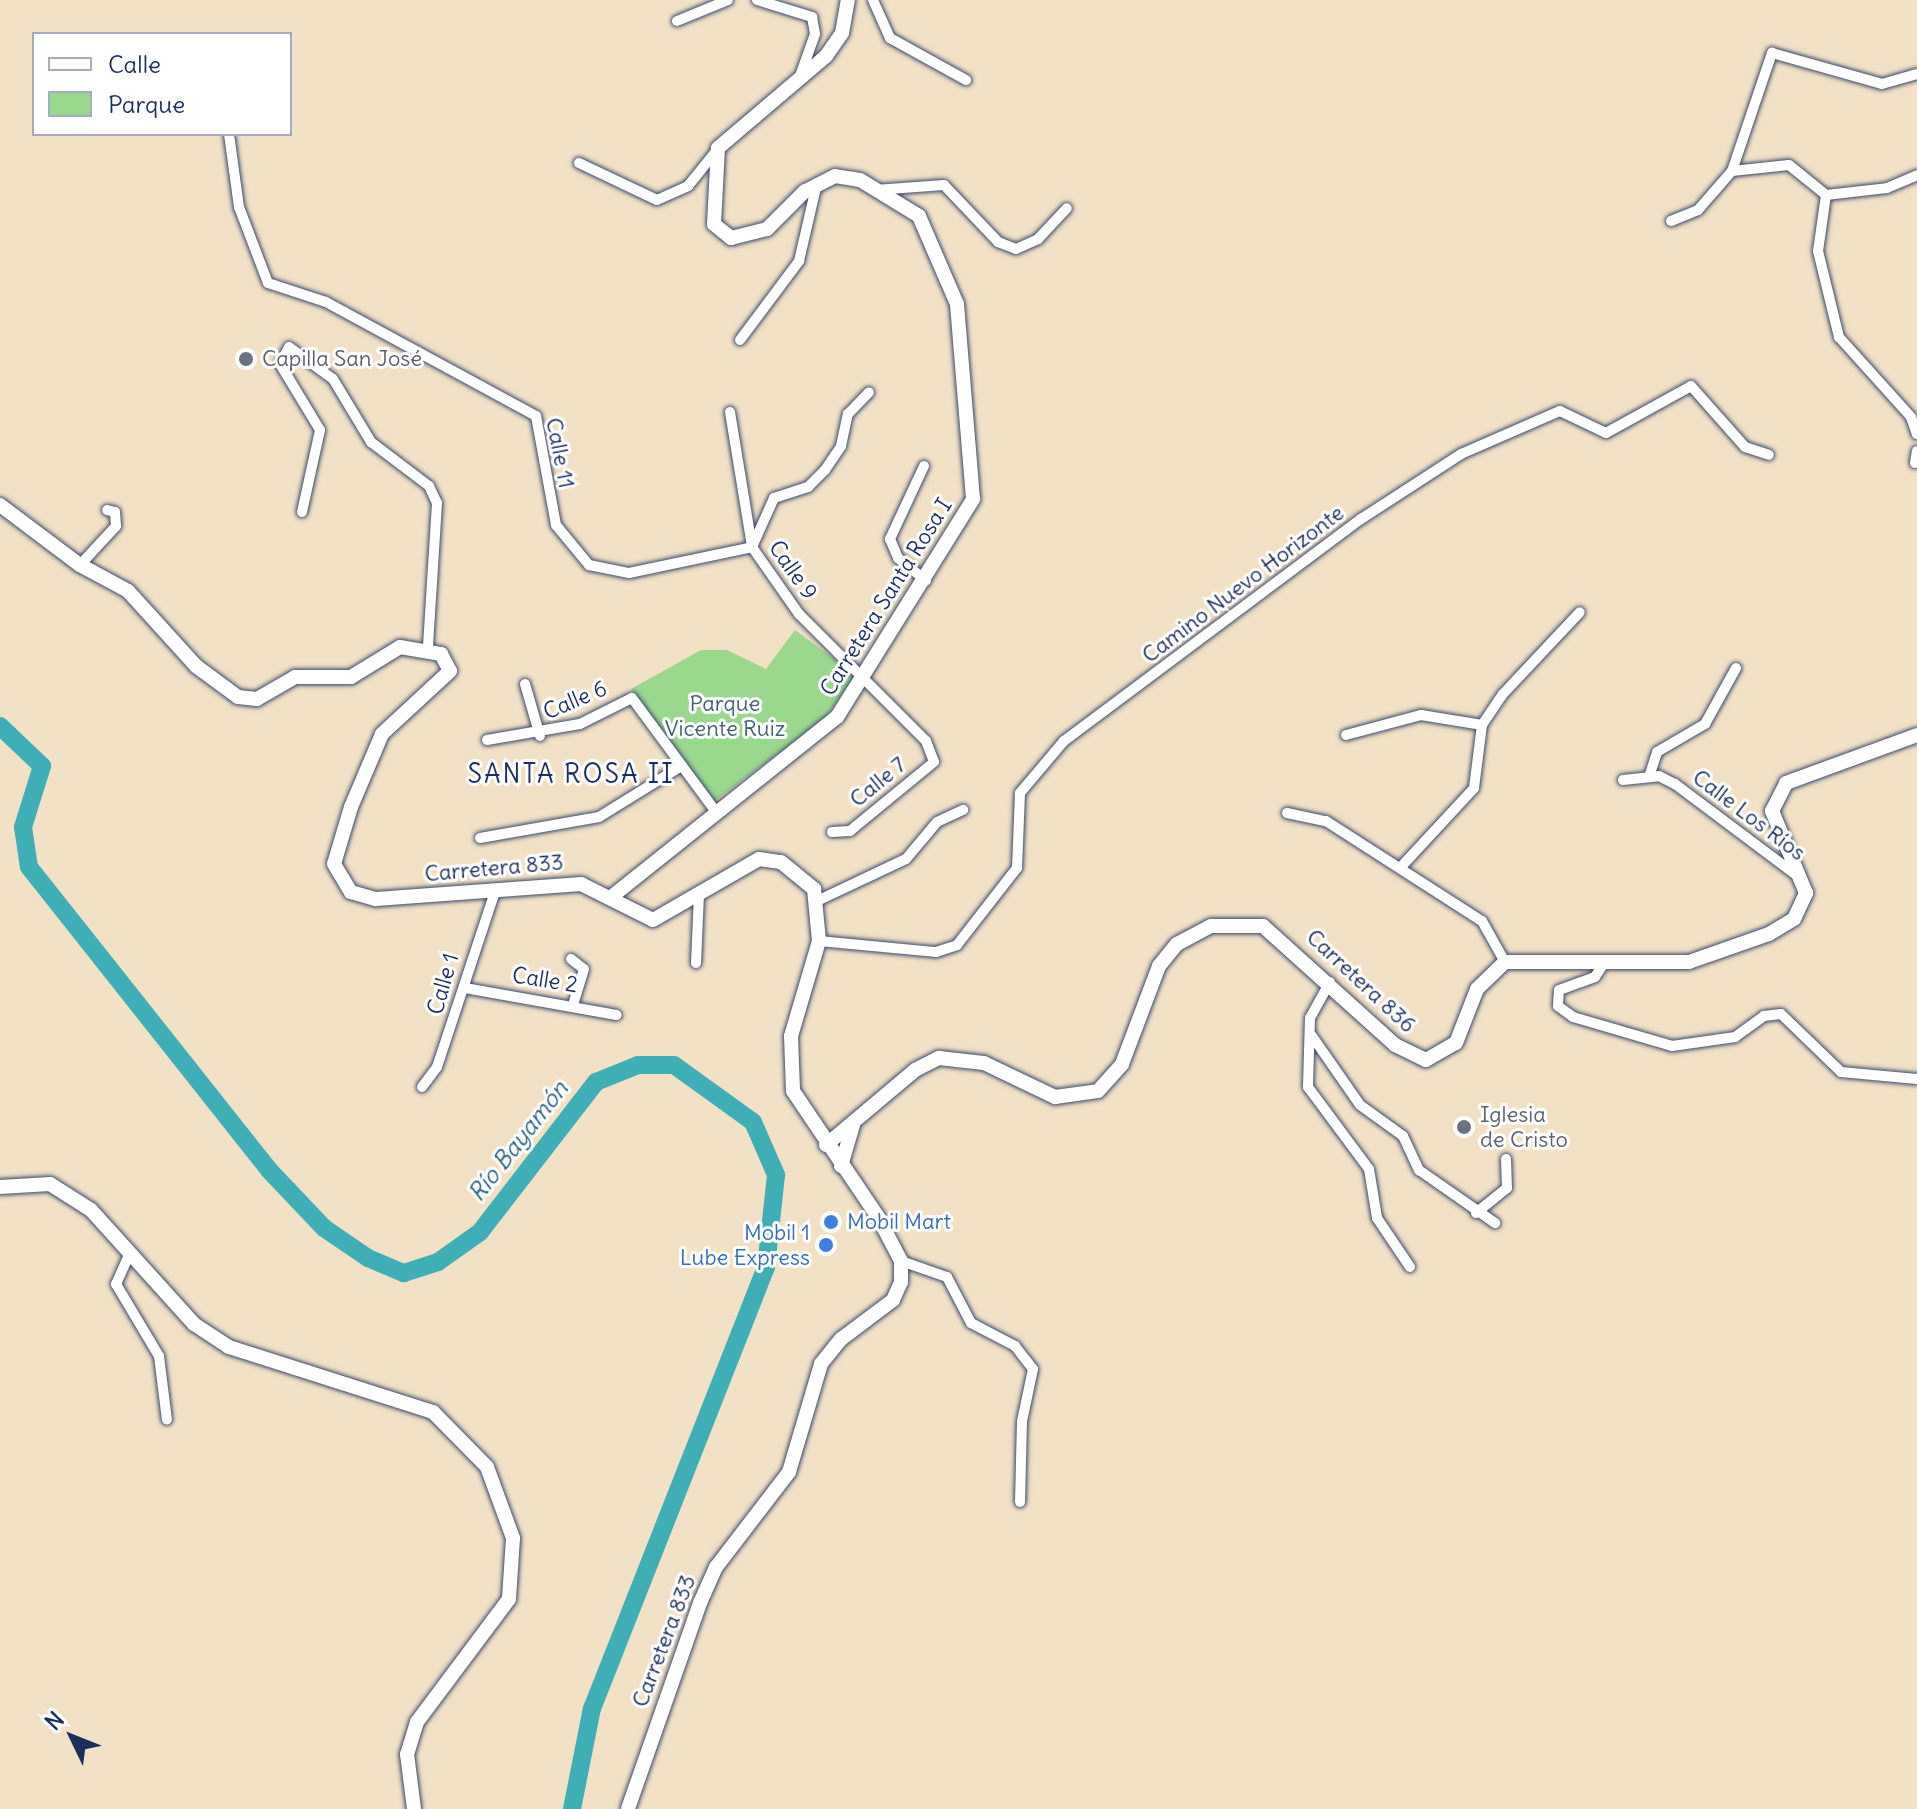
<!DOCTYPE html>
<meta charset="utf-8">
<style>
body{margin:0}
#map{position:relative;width:1917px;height:1809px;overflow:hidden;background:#f2e1c5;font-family:Delius,sans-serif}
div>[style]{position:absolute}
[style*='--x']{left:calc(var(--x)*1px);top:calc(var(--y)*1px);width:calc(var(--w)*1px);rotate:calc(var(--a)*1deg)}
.green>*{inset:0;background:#9ad88d}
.river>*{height:18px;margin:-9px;padding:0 9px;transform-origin:9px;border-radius:9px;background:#3eaeb7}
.roads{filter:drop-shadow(0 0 2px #3b4a6d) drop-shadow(0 0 2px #3b4a6d)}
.minor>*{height:10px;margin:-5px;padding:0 5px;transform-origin:5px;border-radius:5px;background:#fff}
.tertiary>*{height:14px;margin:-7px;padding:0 7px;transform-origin:7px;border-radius:7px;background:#fff}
.dots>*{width:22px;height:22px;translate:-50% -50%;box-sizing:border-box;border:4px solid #fff;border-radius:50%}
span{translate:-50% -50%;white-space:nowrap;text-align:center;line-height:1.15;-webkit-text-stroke:6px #fff;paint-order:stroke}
.worship-label{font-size:22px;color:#5b616d}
.left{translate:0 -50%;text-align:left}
.street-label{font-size:22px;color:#1b2f5e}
.park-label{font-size:22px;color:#41626c}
.shop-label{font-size:22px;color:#366cbe}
.right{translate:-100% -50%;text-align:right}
.water-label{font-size:24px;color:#296282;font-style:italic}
.quarter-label{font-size:26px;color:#1b2f5e;letter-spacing:2px}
.legend{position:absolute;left:32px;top:32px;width:260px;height:104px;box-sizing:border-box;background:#fff;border:2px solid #a4acbf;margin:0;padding:10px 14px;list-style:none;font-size:24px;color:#1b2f5e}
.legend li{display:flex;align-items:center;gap:16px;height:40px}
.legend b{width:40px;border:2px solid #a4acbf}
.north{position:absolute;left:32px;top:1697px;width:80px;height:80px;-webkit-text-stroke:6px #fff;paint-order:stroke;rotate:313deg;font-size:22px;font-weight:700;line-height:32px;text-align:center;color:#1b2f5e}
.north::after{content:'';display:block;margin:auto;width:28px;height:36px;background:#1b2f5e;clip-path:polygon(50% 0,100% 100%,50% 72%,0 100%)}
</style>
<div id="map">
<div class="green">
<div style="clip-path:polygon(795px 630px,856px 675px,824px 719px,713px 802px,631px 689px,701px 650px,727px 650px,766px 669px)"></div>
</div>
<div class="river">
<div style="--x:0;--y:726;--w:58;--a:43.6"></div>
<div style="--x:42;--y:766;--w:64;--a:107.3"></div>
<div style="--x:23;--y:827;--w:40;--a:81.5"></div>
<div style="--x:29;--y:867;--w:387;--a:51.6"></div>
<div style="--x:269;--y:1170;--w:80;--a:46.5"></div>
<div style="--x:324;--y:1228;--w:53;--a:34.3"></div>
<div style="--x:368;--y:1258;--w:39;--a:23"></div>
<div style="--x:404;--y:1273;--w:36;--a:-18"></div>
<div style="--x:438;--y:1262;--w:52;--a:-35.5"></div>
<div style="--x:480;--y:1232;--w:190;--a:-52.3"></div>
<div style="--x:596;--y:1082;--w:45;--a:-22"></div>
<div style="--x:638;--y:1065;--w:36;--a:0"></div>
<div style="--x:674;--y:1065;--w:97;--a:35.8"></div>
<div style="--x:753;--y:1122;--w:58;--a:66.5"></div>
<div style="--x:776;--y:1175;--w:93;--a:96.2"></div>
<div style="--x:766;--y:1267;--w:474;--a:111.5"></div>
<div style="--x:592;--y:1708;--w:103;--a:101.2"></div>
</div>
<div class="roads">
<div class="minor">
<div style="--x:757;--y:0;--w:58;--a:17.2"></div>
<div style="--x:812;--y:17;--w:17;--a:80"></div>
<div style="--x:815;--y:34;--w:48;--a:109.6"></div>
<div style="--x:873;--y:0;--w:42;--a:65.9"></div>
<div style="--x:890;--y:38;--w:87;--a:28.9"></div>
<div style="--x:677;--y:21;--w:55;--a:-22.4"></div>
<div style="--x:229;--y:134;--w:74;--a:82.2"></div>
<div style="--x:239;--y:207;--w:81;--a:69.1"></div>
<div style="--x:268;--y:283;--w:61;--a:18.1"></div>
<div style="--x:326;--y:302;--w:239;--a:28.5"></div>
<div style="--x:536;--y:416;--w:111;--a:79.6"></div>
<div style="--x:556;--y:525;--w:52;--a:50.5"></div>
<div style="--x:589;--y:565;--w:41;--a:11.3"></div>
<div style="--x:629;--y:573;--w:126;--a:-11.9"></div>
<div style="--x:752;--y:547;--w:54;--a:-65.8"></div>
<div style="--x:774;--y:498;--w:36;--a:-18"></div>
<div style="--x:808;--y:487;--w:24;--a:-45"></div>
<div style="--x:825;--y:470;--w:29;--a:-56"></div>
<div style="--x:841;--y:446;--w:33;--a:-78"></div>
<div style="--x:848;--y:414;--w:30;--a:-46"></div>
<div style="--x:579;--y:163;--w:86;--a:25.4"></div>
<div style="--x:657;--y:200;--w:34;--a:-24"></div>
<div style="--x:688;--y:186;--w:48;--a:-51"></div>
<div style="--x:1732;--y:171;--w:57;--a:-6"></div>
<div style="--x:1789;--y:165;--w:48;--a:39"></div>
<div style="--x:1826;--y:195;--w:61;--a:-6.5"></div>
<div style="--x:1887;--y:188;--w:33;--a:-23"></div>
<div style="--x:875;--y:190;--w:69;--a:-4.1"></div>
<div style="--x:944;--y:185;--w:79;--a:46.5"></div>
<div style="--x:998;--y:242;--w:19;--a:21"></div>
<div style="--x:1016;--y:249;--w:24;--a:-24"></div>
<div style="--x:1038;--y:239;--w:42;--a:-46.9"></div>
<div style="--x:1826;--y:195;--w:57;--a:98.1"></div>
<div style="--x:1818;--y:251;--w:89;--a:76.3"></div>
<div style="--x:1839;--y:337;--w:108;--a:48"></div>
<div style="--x:1911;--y:417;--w:18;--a:71"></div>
<div style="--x:1671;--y:221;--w:29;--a:-22"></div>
<div style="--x:1698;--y:210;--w:52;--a:-48.9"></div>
<div style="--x:1732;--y:171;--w:125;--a:-71.3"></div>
<div style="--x:1772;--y:53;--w:114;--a:15.7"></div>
<div style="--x:1882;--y:84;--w:36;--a:-16"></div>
<div style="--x:740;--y:340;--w:99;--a:-53.2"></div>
<div style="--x:799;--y:261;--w:80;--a:-77"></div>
<div style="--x:730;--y:412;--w:137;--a:80.7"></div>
<div style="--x:752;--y:547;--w:82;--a:55"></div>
<div style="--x:799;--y:614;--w:180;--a:45"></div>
<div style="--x:926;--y:741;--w:22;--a:69"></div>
<div style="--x:934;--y:762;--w:109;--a:140.6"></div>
<div style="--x:850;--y:831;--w:18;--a:177"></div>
<div style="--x:1915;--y:463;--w:12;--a:-81"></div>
<div style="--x:924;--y:466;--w:81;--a:115"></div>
<div style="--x:890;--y:539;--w:21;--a:67"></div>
<div style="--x:898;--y:558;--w:36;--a:39"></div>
<div style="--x:302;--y:512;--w:84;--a:-77.6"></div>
<div style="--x:320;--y:430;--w:77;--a:-121.2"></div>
<div style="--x:280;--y:364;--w:19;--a:-62"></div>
<div style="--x:289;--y:347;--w:54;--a:36"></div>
<div style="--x:333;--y:379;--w:74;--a:58.9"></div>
<div style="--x:371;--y:442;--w:73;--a:37.2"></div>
<div style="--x:429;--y:486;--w:19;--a:65"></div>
<div style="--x:437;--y:503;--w:143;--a:93.6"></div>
<div style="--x:80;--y:565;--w:53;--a:-47.3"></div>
<div style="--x:116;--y:526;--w:14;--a:-94"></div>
<div style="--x:115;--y:512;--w:8;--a:-166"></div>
<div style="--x:525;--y:684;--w:54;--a:73.9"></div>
<div style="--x:1346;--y:735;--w:78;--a:-14.9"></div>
<div style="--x:1421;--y:715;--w:62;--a:9.3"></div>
<div style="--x:487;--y:740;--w:94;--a:-9.8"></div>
<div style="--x:580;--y:724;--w:58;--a:-26.6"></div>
<div style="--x:632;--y:698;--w:142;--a:53.6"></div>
<div style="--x:1649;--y:777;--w:26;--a:-72"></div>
<div style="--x:1657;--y:752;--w:56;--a:-30.3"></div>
<div style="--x:1705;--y:724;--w:64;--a:-61"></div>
<div style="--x:1623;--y:780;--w:36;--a:-6"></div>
<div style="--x:1659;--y:776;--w:18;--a:27"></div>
<div style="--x:1675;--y:784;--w:155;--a:36.9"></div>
<div style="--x:1287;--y:813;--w:40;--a:12"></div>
<div style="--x:1326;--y:821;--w:185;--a:32.7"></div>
<div style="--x:1482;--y:921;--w:47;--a:60.7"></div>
<div style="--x:480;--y:838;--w:121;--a:-10"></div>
<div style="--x:599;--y:817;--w:95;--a:-31.7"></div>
<div style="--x:1400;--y:868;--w:109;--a:-47.2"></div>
<div style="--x:1474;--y:788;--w:64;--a:-82.8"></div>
<div style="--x:1482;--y:725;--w:37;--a:-56"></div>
<div style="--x:1503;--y:694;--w:112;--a:-46.8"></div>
<div style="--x:817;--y:901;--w:98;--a:-25.3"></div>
<div style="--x:906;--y:859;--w:48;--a:-50"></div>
<div style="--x:937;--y:822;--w:29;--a:-25"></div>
<div style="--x:819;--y:941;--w:118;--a:5.4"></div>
<div style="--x:936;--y:952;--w:22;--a:-18"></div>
<div style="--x:957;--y:945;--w:98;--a:-52.1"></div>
<div style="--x:1017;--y:868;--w:75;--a:-87.7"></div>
<div style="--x:1020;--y:793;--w:68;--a:-49.8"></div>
<div style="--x:1064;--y:741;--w:371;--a:-36.8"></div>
<div style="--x:1361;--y:519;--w:119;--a:-33"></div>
<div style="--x:1461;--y:454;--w:108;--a:-23.5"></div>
<div style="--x:1560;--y:411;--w:51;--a:25.6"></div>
<div style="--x:1606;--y:433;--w:97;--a:-28.9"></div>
<div style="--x:1691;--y:386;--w:81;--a:48.5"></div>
<div style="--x:1745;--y:447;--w:25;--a:18"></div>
<div style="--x:571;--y:959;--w:16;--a:38"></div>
<div style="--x:584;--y:969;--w:37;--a:107"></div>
<div style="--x:1606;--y:960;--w:20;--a:123"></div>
<div style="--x:1595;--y:977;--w:38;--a:160"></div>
<div style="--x:1559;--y:990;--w:16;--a:94"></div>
<div style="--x:1558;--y:1006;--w:19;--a:36"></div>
<div style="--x:1573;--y:1017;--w:103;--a:16.3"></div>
<div style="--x:1672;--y:1046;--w:64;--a:-8.1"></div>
<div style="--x:1735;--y:1037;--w:36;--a:-36"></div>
<div style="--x:1764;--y:1016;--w:17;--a:-7"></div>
<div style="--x:1781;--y:1014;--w:83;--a:44"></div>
<div style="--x:1841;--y:1072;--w:76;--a:5.3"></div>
<div style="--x:696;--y:963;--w:69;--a:-87.5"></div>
<div style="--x:1330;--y:982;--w:41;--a:119.1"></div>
<div style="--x:1310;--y:1018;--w:69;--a:91.7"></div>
<div style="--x:1308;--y:1087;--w:102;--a:53.4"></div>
<div style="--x:1369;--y:1169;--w:50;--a:80.7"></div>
<div style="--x:1377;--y:1218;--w:59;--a:56"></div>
<div style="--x:465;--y:988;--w:154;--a:10.1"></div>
<div style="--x:1312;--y:1036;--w:84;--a:55.2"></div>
<div style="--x:1360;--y:1105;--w:53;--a:35.8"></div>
<div style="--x:1403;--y:1136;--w:38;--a:65"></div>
<div style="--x:1419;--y:1170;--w:93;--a:34.9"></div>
<div style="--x:422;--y:1087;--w:25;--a:-53"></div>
<div style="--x:437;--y:1067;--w:188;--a:-71.7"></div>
<div style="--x:1476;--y:1213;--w:40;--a:-39"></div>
<div style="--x:1507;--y:1188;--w:29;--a:-92"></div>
<div style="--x:129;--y:1255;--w:32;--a:114"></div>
<div style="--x:116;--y:1284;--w:84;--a:59.2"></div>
<div style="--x:159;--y:1356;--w:64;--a:82.9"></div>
<div style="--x:901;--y:1261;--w:49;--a:19.2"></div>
<div style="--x:947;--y:1277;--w:52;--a:62.4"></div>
<div style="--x:971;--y:1323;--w:50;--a:27.6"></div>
<div style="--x:1015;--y:1346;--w:29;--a:52"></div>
<div style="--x:1033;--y:1369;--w:53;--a:101.9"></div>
<div style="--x:1022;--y:1421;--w:81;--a:91.4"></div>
</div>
<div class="tertiary">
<div style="--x:0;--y:505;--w:100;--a:36.9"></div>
<div style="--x:80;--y:565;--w:55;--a:28.4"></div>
<div style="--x:128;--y:591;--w:101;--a:47.8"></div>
<div style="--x:196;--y:666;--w:52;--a:36.4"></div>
<div style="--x:238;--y:697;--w:19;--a:6"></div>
<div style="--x:257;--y:699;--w:44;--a:-30.1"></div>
<div style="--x:295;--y:677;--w:56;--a:0"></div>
<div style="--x:351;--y:677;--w:57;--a:-31.5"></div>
<div style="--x:400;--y:647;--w:42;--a:9.7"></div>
<div style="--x:441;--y:654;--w:19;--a:62"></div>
<div style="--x:450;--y:671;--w:93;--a:137.2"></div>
<div style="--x:382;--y:734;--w:79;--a:113"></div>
<div style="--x:351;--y:807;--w:59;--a:106.6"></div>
<div style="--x:334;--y:864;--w:33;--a:59"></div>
<div style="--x:351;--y:892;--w:26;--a:16"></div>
<div style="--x:376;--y:899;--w:206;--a:-4.2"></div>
<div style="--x:581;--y:884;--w:80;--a:26.6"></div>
<div style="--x:653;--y:920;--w:122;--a:-29.9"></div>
<div style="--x:759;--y:859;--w:22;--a:8"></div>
<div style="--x:781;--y:862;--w:43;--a:39.3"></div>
<div style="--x:814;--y:889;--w:52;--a:84.5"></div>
<div style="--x:819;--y:941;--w:99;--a:106.4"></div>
<div style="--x:791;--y:1036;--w:55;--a:87.9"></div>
<div style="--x:793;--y:1091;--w:152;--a:56"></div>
<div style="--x:878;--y:1217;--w:50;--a:62.4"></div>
<div style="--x:901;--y:1261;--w:21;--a:90"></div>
<div style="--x:901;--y:1282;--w:20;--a:114"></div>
<div style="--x:893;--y:1300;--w:65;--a:143.1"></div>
<div style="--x:841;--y:1339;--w:32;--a:129"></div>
<div style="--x:821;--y:1364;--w:113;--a:106.5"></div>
<div style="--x:789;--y:1472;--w:120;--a:127.5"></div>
<div style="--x:716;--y:1567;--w:39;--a:114"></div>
<div style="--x:700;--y:1603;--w:218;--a:109.3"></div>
<div style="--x:610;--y:898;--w:290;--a:-38.6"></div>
<div style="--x:837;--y:717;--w:257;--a:-58"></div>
<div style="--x:973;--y:499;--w:196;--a:-94.7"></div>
<div style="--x:957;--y:304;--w:96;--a:-113.4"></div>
<div style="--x:919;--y:216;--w:69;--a:-148.6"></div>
<div style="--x:860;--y:180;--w:25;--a:-171"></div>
<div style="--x:835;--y:176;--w:34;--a:153"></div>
<div style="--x:805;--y:191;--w:54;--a:135"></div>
<div style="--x:767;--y:229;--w:37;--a:166"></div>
<div style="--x:731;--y:238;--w:22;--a:-141"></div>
<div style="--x:714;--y:224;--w:76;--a:-87"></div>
<div style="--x:718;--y:148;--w:142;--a:-40.4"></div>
<div style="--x:826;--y:56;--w:28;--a:-55"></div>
<div style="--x:842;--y:33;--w:34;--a:-80"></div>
<div style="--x:826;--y:1145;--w:116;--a:-40.1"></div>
<div style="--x:915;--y:1070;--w:27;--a:-27"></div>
<div style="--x:939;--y:1058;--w:45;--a:6.3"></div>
<div style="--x:984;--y:1063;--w:79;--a:25.6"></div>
<div style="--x:1055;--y:1097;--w:43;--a:-7.9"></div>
<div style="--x:1098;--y:1091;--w:36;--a:-48"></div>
<div style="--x:1122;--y:1064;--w:105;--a:-69.3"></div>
<div style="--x:1159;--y:966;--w:28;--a:-51"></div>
<div style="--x:1177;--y:944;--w:38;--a:-28"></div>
<div style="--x:1211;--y:926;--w:52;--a:0"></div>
<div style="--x:1263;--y:926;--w:178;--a:42"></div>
<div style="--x:1395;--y:1045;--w:34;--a:26"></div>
<div style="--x:1426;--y:1060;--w:34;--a:-30"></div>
<div style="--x:1456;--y:1043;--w:58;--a:-68.7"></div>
<div style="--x:1477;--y:989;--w:39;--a:-44"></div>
<div style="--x:1505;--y:962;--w:184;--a:0"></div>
<div style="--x:1689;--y:962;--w:85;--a:-19.3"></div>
<div style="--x:1769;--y:934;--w:29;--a:-31"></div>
<div style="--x:1794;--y:919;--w:29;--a:-65"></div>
<div style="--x:1806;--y:893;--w:89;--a:-112.5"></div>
<div style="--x:1772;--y:811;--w:31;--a:-63"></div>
<div style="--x:1786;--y:783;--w:140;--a:-20.1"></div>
<div style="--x:841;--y:1166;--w:43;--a:-73.7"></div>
<div style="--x:0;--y:1187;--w:50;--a:-3.4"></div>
<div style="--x:50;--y:1184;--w:49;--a:32.4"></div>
<div style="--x:91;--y:1210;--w:154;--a:47.9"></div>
<div style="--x:194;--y:1324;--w:42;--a:33.3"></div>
<div style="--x:229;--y:1347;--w:214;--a:17.7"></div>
<div style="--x:433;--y:1412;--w:77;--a:45.5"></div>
<div style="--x:487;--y:1467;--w:76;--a:69.9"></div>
<div style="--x:513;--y:1538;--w:61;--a:93.8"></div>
<div style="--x:509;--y:1599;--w:154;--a:126.8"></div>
<div style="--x:417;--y:1722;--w:34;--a:107"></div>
<div style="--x:407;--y:1754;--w:55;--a:82.7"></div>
</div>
</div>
<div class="dots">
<div style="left:246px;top:359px;background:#6b7280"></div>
<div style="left:1464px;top:1127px;background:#6b7280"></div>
<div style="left:831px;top:1222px;background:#3f7fe0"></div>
<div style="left:826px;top:1245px;background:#3f7fe0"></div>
</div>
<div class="worship-label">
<span class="left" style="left:262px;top:359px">Capilla San José</span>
<span class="left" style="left:1480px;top:1127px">Iglesia<br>de Cristo</span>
</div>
<div class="street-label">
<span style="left:560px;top:453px;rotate:79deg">Calle 11</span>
<span style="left:793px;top:570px;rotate:55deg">Calle 9</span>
<span style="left:1243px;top:584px;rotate:-37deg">Camino Nuevo Horizonte</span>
<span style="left:886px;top:597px;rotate:-58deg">Carretera Santa Rosa I</span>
<span style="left:575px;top:700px;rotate:-23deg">Calle 6</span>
<span style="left:878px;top:782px;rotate:-39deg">Calle 7</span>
<span style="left:1749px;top:815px;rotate:37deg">Calle Los Ríos</span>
<span style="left:494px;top:868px;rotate:-5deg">Carretera 833</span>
<span style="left:545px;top:980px;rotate:9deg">Calle 2</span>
<span style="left:1361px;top:981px;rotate:43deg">Carretera 836</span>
<span style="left:443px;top:984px;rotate:-74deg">Calle 1</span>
<span style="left:664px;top:1641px;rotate:-69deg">Carretera 833</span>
</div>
<div class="park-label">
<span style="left:725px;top:716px">Parque<br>Vicente Ruiz</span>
</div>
<div class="shop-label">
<span class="left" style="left:847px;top:1222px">Mobil Mart</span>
<span class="right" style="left:810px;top:1245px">Mobil 1<br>Lube Express</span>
</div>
<div class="water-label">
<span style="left:518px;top:1141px;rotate:-52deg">Río Bayamón</span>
</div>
<div class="quarter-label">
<span style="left:571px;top:774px">SANTA ROSA II</span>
</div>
<ul class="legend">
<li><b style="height:10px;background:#fff"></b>Calle</li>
<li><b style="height:22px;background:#9ad88d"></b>Parque</li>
</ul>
<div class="north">N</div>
</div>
